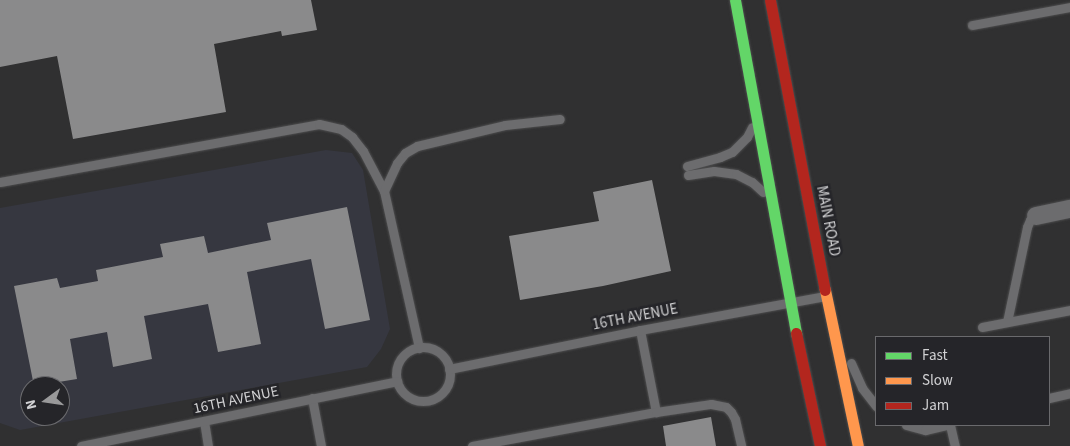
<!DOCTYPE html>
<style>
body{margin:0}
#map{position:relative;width:1070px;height:446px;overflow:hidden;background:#303031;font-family:"Source Sans 3",sans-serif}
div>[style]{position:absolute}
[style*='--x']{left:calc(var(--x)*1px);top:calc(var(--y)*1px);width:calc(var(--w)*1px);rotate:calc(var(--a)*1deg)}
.built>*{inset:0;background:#363740}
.building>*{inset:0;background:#8a8a8b}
.roads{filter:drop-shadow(0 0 1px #4d4d4e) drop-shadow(0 0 1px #4d4d4e)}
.lane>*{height:9px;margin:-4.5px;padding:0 4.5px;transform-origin:4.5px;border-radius:4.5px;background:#6c6c6e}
.lane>.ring{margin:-4.5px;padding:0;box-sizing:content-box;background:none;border:9px solid #6c6c6e;border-radius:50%}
.street>*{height:18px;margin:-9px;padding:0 9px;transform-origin:9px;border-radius:9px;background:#6c6c6e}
.fast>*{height:11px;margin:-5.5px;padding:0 5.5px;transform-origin:5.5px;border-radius:5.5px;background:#63d668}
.slow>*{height:11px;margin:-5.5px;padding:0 5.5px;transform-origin:5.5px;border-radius:5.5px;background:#ff974d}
.jam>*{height:11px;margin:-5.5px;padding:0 5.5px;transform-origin:5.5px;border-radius:5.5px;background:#b3261e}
span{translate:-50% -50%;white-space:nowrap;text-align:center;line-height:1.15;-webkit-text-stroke:5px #252529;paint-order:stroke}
.street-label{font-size:15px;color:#d1d1d3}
.legend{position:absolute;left:875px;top:336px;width:175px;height:90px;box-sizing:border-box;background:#252529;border:1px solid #6a6a6d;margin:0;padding:6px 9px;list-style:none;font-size:15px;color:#d1d1d3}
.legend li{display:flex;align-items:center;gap:10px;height:25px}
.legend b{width:25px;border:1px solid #6a6a6d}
.north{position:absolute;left:20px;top:376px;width:50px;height:50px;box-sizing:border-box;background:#252529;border:1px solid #6a6a6d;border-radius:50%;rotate:256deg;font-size:14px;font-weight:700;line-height:20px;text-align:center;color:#d1d1d3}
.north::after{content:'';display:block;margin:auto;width:18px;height:22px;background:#99999a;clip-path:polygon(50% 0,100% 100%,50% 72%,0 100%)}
</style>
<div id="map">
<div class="built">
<div style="clip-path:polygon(evenodd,326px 150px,352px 153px,363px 170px,390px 329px,381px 349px,367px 367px,20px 430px,0 423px,0 208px,326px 150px,30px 386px,60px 386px,60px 416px,30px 416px,30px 386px)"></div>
</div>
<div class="building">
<div style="clip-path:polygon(0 0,311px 0,317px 30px,282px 36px,281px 31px,214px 44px,226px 112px,73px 139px,57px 56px,0 67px)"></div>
<div style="clip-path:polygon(652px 180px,671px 271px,603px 286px,520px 300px,509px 236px,599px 221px,593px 192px)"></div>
<div style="clip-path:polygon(347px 207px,370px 320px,325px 329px,311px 259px,247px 272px,261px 344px,218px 352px,208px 304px,144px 316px,152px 359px,113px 367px,107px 332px,70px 339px,77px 379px,34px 386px,14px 286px,57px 278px,60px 288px,98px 281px,96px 270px,163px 257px,160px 244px,204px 236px,208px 253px,271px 240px,267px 223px)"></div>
<div style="clip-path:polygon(711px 417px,716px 446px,666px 446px,663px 426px)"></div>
</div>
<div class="roads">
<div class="lane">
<div style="--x:972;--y:25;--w:100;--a:-10.4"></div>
<div style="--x:687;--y:166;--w:34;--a:-15"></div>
<div style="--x:720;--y:157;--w:13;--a:-23"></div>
<div style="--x:732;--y:152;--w:21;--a:-45"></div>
<div style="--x:747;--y:137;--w:11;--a:-63"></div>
<div style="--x:688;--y:175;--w:26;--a:-9"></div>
<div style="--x:714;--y:171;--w:22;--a:8"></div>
<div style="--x:736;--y:174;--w:18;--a:27"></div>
<div style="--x:752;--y:182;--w:15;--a:42"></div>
<div style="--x:0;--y:182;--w:324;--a:-10.3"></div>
<div style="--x:319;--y:124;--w:23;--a:13"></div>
<div style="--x:341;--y:129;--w:14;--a:36"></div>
<div style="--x:352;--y:137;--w:18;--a:52"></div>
<div style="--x:363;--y:151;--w:45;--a:62.3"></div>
<div style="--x:384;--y:191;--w:161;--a:77.4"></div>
<div style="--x:384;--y:191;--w:31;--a:-65"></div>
<div style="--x:397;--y:163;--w:13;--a:-51"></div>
<div style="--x:405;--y:153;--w:14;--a:-30"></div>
<div style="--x:417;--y:146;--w:90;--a:-13.4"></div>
<div style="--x:505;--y:125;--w:55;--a:-6.2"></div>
<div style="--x:1007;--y:322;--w:97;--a:-78.1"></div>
<div style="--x:1027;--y:227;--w:8;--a:-67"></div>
<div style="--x:1030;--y:220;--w:7;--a:-34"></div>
<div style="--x:982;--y:327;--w:90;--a:-10.9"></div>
<div style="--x:640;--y:330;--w:84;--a:79"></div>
<div class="ring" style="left:396px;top:347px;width:45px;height:45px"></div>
<div style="--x:851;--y:363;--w:27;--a:66"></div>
<div style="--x:862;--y:388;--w:23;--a:52"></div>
<div style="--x:449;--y:369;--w:195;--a:-11.5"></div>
<div style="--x:640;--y:330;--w:188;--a:-10.4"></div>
<div style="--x:312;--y:398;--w:49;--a:79.4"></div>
<div style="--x:1049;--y:398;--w:22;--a:-13"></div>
<div style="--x:204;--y:421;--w:25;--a:81"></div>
<div style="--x:906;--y:425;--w:20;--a:15"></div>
<div style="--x:925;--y:430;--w:23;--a:-13"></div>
<div style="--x:950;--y:425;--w:22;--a:77"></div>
<div style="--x:81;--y:446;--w:323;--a:-11.6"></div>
<div style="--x:472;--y:446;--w:187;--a:-10.5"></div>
<div style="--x:656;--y:412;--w:56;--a:-8.3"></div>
<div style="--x:711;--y:404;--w:15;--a:11"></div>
<div style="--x:726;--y:407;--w:7;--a:45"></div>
<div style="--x:731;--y:412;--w:8;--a:60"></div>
<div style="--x:735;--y:419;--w:28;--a:77"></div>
</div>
<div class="street">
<div style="--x:1036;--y:216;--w:35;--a:-12"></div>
</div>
<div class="fast">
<div style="--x:735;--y:0;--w:339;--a:79.6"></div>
</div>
<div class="slow">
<div style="--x:825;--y:290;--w:159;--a:78.1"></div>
</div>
<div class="jam">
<div style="--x:770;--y:0;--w:295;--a:79.3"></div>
<div style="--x:796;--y:333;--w:116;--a:78"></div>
</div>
</div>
<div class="street-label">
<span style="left:828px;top:221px;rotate:79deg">MAIN ROAD</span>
<span style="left:635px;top:317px;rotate:-11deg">16TH AVENUE</span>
<span style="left:236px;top:400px;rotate:-12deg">16TH AVENUE</span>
</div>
<ul class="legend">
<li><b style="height:6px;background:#63d668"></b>Fast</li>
<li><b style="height:6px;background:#ff974d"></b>Slow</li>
<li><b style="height:6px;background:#b3261e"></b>Jam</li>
</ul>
<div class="north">N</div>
</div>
